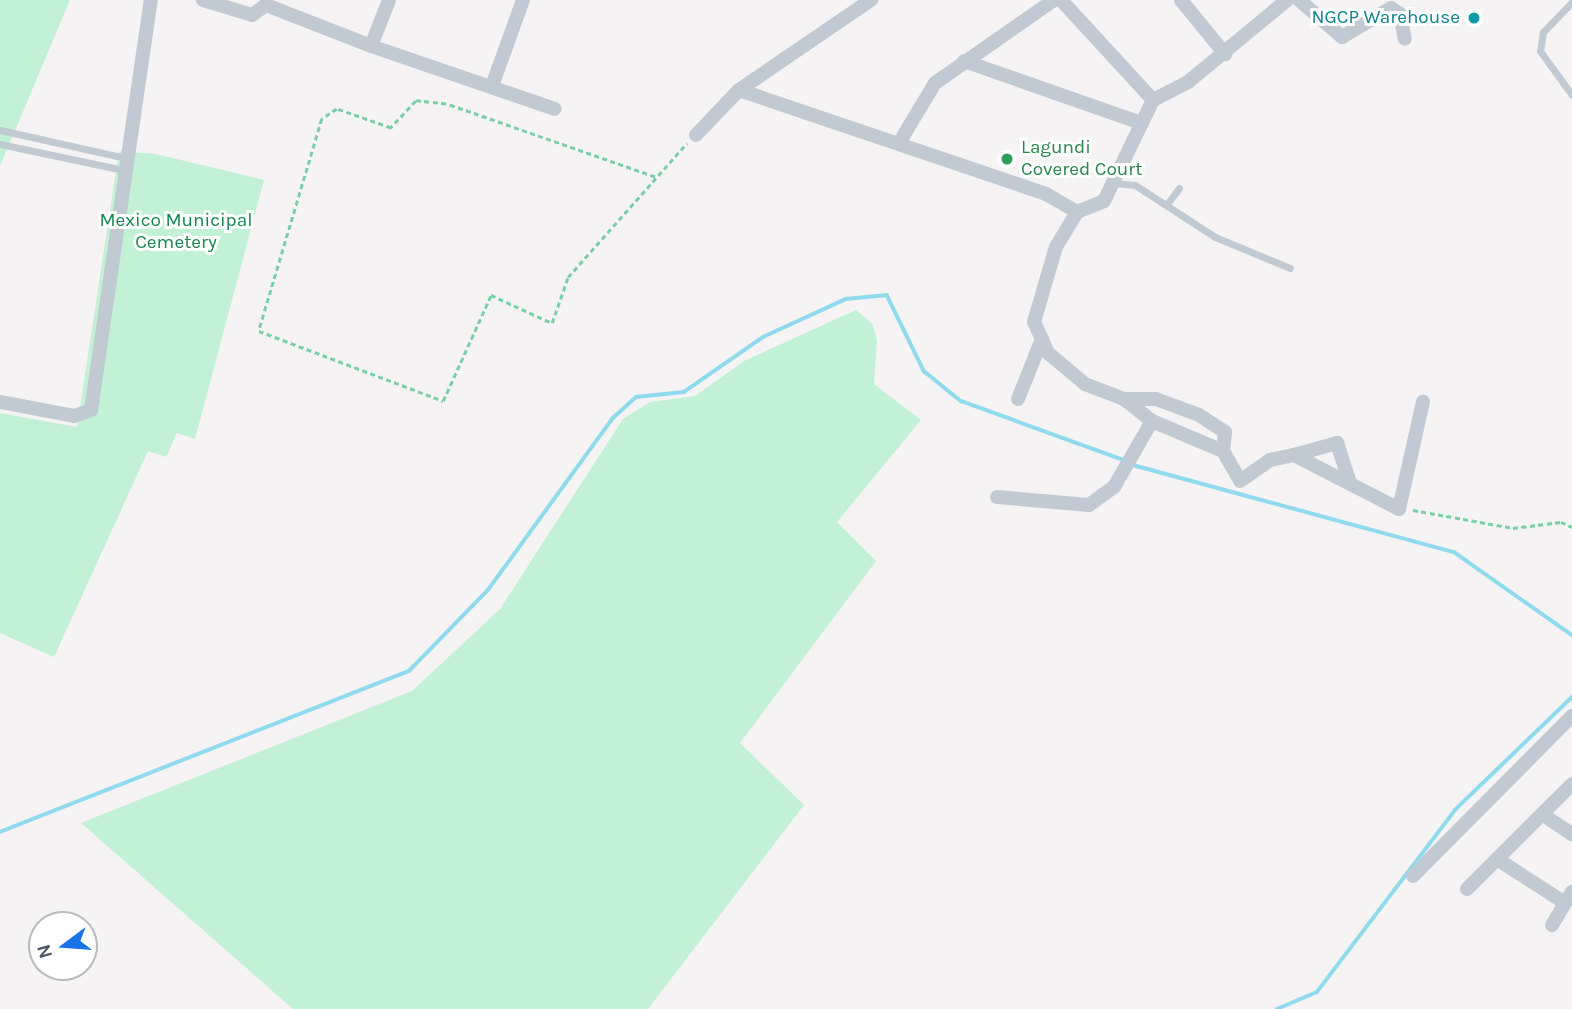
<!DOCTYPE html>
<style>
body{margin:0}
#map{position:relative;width:1572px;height:1009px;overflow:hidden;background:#f5f3f3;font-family:Karla,sans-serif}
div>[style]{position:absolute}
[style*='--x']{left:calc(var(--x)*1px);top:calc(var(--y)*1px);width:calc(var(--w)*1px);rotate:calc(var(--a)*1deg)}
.green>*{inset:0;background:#c3f1d5}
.stream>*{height:3.5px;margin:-1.75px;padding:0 1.75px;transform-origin:1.75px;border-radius:1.75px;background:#90daee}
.path>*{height:2.5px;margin-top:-1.25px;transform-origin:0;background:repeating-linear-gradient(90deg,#7ad0a6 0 5px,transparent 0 8.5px)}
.service>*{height:7px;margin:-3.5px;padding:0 3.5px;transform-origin:3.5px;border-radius:3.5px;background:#c1cad2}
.minor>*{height:14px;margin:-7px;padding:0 7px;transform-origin:7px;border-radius:7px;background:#c1cad2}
.dots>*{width:19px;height:19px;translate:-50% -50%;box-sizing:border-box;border:4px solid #fff;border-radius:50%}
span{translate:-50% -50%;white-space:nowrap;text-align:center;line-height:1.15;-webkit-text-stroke:6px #fff;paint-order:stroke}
.culture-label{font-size:19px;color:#0d838f}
.right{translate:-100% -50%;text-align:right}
.leisure-label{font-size:19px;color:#27864d}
.left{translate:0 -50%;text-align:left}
.park-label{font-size:19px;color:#17864f}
.north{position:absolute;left:28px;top:911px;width:70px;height:70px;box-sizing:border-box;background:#fff;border:2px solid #b7bbc0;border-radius:50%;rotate:254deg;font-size:19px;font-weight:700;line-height:28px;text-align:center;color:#4a5661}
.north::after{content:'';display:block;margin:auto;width:24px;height:32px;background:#1a73e8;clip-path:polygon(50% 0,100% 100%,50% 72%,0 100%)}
</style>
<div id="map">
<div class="green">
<div style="clip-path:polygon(0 0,70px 0,0 166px)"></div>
<div style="clip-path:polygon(119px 151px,156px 154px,264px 180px,195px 439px,177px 433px,166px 457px,148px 451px,54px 657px,0 633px,0 413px,77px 427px)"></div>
<div style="clip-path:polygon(856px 310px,872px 324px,877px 340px,874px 384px,921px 420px,837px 522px,876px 561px,740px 743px,804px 805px,648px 1009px,293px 1009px,81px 823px,412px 691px,500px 609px,623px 419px,650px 402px,695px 396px,744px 361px)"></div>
</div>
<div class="stream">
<div style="--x:1133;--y:465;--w:333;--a:15.2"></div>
<div style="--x:1454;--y:552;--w:144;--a:35.1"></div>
<div style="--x:0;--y:832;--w:440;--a:-21.5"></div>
<div style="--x:409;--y:671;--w:113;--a:-45.7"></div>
<div style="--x:488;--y:590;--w:213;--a:-54"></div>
<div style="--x:613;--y:418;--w:31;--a:-42"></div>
<div style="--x:636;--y:397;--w:48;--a:-5.9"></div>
<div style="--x:684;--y:392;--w:96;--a:-34.8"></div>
<div style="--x:763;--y:337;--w:91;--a:-24.6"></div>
<div style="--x:846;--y:299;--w:41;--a:-5.6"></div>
<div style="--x:887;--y:295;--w:85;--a:64"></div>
<div style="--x:924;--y:371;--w:48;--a:39"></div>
<div style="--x:961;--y:401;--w:173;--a:19.9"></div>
<div style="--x:1277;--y:1009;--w:43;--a:-23"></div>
<div style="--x:1317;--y:992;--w:228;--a:-52.8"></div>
<div style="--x:1455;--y:810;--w:163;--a:-44"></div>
</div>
<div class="path">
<div style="--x:655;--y:177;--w:221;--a:-160.7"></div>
<div style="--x:446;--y:104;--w:30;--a:-174"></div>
<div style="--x:416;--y:101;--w:37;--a:133"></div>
<div style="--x:391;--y:128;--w:57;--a:-160.6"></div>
<div style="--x:337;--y:109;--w:18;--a:146"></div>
<div style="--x:322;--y:119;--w:221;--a:106.6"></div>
<div style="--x:259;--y:331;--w:197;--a:20.8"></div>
<div style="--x:443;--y:401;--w:116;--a:-65.6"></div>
<div style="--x:491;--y:295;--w:67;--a:24.7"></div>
<div style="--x:552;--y:323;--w:49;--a:-70.8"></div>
<div style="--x:568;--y:277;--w:179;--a:-48.4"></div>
<div style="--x:1413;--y:510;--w:102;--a:10.2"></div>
<div style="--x:1513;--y:528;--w:48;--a:-7.1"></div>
<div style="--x:1561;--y:522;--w:12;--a:24"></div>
</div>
<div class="service">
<div style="--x:1572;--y:2;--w:42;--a:134"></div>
<div style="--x:1543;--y:32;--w:19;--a:99"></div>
<div style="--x:1540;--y:51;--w:54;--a:54"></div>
<div style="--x:0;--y:130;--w:128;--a:12.6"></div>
<div style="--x:0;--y:144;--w:126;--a:11.9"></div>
<div style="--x:1115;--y:183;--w:20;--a:6"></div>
<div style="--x:1135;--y:185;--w:95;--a:33"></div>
<div style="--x:1215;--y:237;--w:81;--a:22.5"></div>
<div style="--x:1167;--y:204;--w:20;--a:-53"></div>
</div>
<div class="minor">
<div style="--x:203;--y:0;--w:51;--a:17"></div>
<div style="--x:252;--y:15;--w:17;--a:-36"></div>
<div style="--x:266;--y:5;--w:113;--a:21.3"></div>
<div style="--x:371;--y:46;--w:49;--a:-68.6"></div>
<div style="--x:1061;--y:0;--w:136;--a:47.4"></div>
<div style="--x:1181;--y:0;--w:70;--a:50.8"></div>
<div style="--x:1299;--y:0;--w:57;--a:40.7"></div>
<div style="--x:1342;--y:37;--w:57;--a:-30.6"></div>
<div style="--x:1391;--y:8;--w:11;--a:34"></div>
<div style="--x:1400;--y:14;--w:25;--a:79"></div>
<div style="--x:371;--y:46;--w:194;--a:18.9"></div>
<div style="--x:964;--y:61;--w:188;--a:19.3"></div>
<div style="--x:492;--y:86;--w:91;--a:-70.2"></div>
<div style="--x:739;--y:90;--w:324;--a:18.7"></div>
<div style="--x:1046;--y:194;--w:36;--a:30"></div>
<div style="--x:1153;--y:100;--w:39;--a:-27"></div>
<div style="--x:1188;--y:82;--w:129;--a:-39.6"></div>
<div style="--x:696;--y:135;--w:62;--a:-46.3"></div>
<div style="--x:739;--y:90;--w:160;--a:-34.3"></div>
<div style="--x:899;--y:143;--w:70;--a:-59"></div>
<div style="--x:935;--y:83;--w:145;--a:-34.9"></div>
<div style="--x:1018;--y:399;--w:65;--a:-68.2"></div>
<div style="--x:1124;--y:399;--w:32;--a:0"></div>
<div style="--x:1156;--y:399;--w:46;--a:20.4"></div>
<div style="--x:1199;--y:415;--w:31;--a:33"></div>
<div style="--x:1225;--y:432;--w:19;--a:96"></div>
<div style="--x:0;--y:402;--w:75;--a:10.7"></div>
<div style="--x:74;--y:416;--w:18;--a:-19"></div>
<div style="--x:91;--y:410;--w:414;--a:-81.7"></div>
<div style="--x:1152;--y:421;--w:77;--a:22.9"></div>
<div style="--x:1223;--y:451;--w:34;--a:60"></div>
<div style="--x:1240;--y:481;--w:37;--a:-35"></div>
<div style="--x:1270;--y:460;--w:25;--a:-12"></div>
<div style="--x:1294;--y:455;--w:118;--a:27.2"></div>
<div style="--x:1399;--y:509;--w:110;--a:-77.4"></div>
<div style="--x:1294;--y:455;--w:45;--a:-15.6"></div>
<div style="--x:1337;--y:443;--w:42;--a:72"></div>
<div style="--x:997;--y:497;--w:92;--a:5"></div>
<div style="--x:1089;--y:505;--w:31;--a:-36"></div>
<div style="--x:1114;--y:487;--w:76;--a:-60.1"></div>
<div style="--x:1152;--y:421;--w:36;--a:-142"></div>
<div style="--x:1124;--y:399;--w:42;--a:-159"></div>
<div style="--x:1085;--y:384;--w:48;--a:-140"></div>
<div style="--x:1048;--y:353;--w:34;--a:-114"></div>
<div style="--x:1034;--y:322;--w:78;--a:-73.7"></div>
<div style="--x:1056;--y:247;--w:41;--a:-59"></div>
<div style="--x:1077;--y:212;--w:29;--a:-22"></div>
<div style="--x:1104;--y:201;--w:112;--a:-64.1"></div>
<div style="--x:1542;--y:814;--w:36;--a:34"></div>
<div style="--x:1497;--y:859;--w:81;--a:32.9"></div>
<div style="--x:1413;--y:876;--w:226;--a:-45.2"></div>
<div style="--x:1467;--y:889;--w:148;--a:-45"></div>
<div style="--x:1552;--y:925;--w:39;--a:-59"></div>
</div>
<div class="dots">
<div style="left:1474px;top:18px;background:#0f9aa8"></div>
<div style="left:1007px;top:159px;background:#2e9e5b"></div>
</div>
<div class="culture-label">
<span class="right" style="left:1460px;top:18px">NGCP Warehouse</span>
</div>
<div class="leisure-label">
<span class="left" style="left:1021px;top:159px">Lagundi<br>Covered Court</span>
</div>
<div class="park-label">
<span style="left:176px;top:232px">Mexico Municipal<br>Cemetery</span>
</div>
<div class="north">N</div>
</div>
